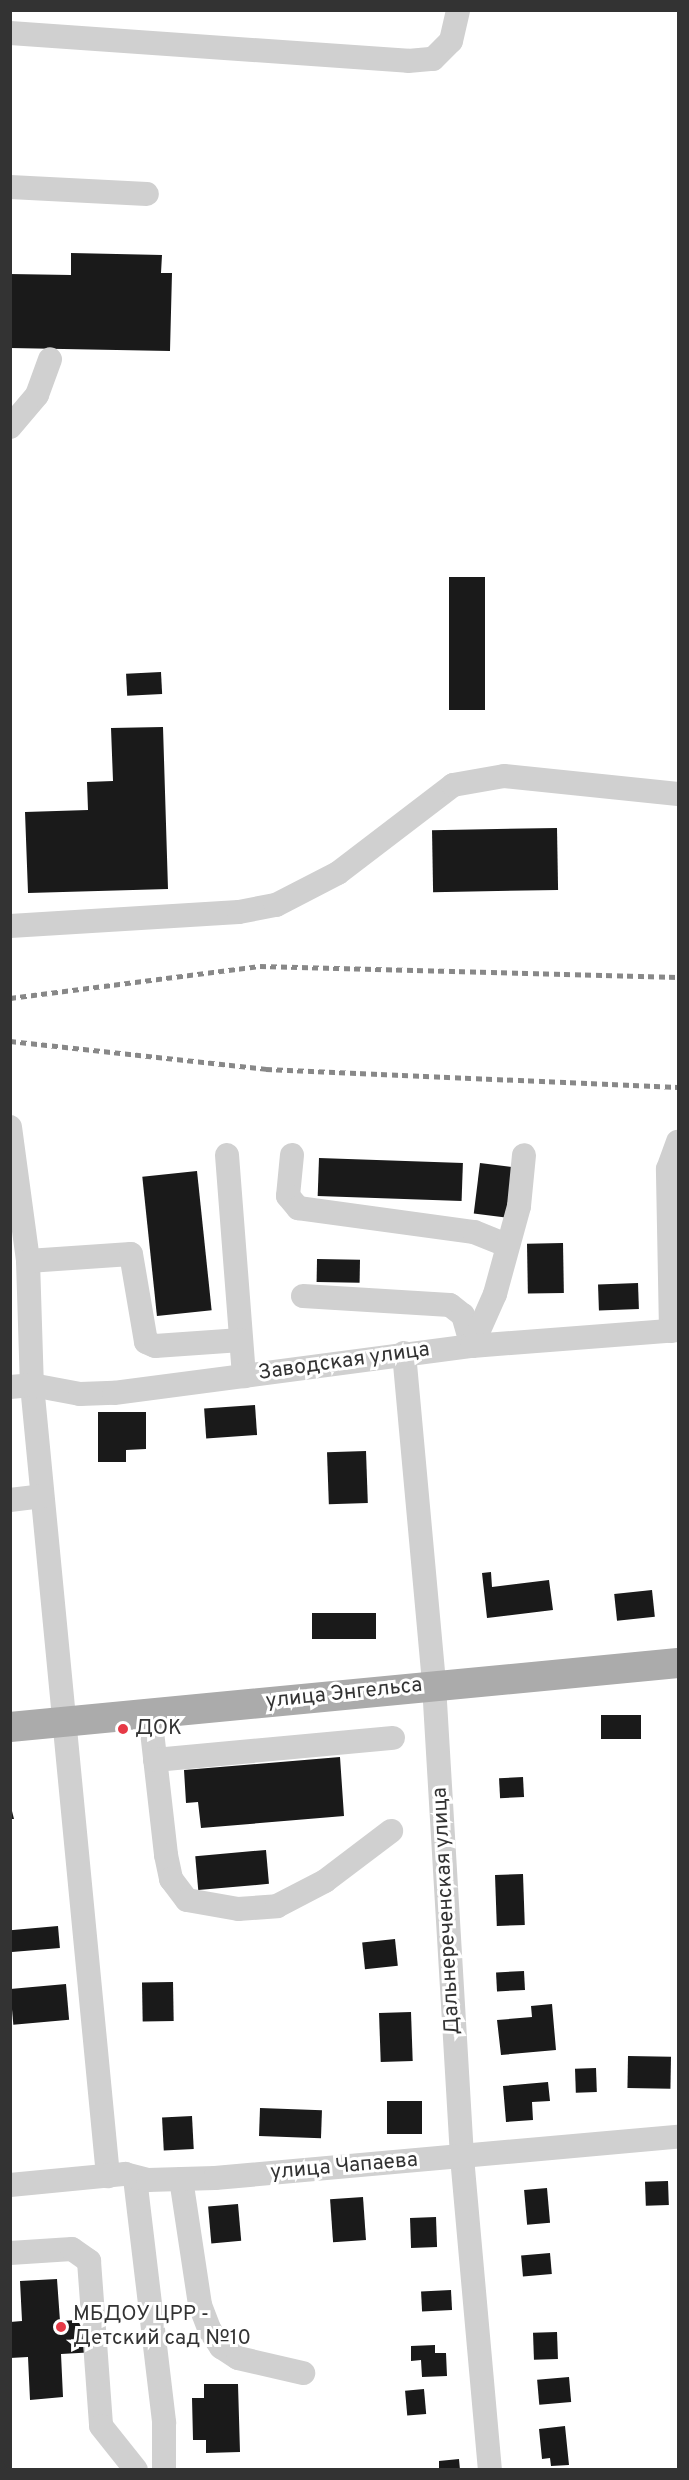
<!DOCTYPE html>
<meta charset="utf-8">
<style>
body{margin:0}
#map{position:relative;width:689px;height:2480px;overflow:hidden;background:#fff;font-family:Overpass,sans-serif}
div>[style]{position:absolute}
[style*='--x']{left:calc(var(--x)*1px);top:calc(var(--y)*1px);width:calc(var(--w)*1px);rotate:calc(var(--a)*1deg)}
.building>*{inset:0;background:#1a1a1a;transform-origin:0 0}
.minor>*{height:24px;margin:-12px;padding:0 12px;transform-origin:12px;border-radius:12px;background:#d0d0d0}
.major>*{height:30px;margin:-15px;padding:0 15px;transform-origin:15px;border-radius:15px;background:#ababab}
.rail>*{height:4.5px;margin-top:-2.25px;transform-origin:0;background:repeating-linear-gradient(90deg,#888 0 6px,transparent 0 10.5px)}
.dots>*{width:16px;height:16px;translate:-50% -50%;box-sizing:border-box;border:3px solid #fff;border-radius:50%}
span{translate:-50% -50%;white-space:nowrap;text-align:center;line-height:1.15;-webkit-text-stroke:6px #fff;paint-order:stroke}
.street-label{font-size:21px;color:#333}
.poi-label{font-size:21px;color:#333}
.left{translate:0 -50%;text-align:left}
.frame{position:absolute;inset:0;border:12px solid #333;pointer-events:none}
</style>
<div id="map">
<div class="building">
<div style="clip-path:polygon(71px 253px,162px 255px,161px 273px,172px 273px,170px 351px,10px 348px,10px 274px,71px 275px)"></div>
<div style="left:449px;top:577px;width:36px;height:133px"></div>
<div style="left:161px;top:672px;width:22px;height:35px;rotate:87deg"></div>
<div style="clip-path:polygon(163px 727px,168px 889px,28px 893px,25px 812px,88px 810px,87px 782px,113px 781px,111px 728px)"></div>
<div style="left:557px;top:828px;width:62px;height:125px;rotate:89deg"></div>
<div style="left:319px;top:1158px;width:144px;height:38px;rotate:2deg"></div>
<div style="left:480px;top:1163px;width:34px;height:51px;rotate:7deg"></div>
<div style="left:197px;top:1171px;width:140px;height:55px;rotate:84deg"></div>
<div style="left:563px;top:1243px;width:50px;height:36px;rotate:89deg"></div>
<div style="left:317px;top:1259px;width:43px;height:23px;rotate:1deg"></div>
<div style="left:638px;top:1283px;width:26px;height:40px;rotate:88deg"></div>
<div style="left:255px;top:1405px;width:30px;height:51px;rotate:86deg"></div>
<div style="clip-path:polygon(98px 1412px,146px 1412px,146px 1449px,126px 1450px,126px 1462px,98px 1462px)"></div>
<div style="left:366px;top:1451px;width:52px;height:39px;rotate:88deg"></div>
<div style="clip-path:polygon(491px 1572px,492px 1587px,549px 1580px,553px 1610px,487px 1618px,482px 1573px)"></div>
<div style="left:652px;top:1590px;width:27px;height:38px;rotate:84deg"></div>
<div style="left:376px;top:1613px;width:26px;height:64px;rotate:90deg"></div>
<div style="left:601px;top:1715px;width:40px;height:24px"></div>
<div style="clip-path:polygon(340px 1757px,344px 1816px,201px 1828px,198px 1802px,186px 1803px,184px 1770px)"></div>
<div style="left:523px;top:1777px;width:20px;height:24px;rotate:87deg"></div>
<div style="clip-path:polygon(10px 1803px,14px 1819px,10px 1819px)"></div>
<div style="left:266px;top:1850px;width:34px;height:71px;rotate:85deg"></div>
<div style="left:523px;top:1874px;width:51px;height:28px;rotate:88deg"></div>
<div style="left:58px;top:1926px;width:22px;height:48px;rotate:85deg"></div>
<div style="left:395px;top:1939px;width:27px;height:33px;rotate:84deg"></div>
<div style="left:524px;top:1971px;width:19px;height:28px;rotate:87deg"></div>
<div style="left:173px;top:1982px;width:39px;height:31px;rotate:89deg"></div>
<div style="left:66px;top:1984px;width:36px;height:56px;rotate:85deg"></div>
<div style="clip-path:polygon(552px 2004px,556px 2050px,501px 2055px,497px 2020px,532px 2017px,531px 2006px)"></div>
<div style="left:411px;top:2012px;width:49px;height:32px;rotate:88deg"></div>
<div style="left:628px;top:2056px;width:43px;height:32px;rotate:1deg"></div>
<div style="left:596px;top:2068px;width:24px;height:21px;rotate:88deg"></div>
<div style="clip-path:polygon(548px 2082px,550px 2101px,532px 2102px,533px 2120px,506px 2122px,503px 2086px)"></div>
<div style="left:387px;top:2101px;width:35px;height:33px"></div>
<div style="left:260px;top:2108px;width:62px;height:28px;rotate:2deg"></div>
<div style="left:192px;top:2116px;width:33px;height:30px;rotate:87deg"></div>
<div style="left:668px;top:2181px;width:24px;height:23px;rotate:88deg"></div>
<div style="left:547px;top:2188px;width:35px;height:23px;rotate:85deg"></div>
<div style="left:363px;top:2197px;width:43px;height:33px;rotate:86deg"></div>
<div style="left:238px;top:2204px;width:37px;height:30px;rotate:85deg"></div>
<div style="left:436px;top:2217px;width:30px;height:26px;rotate:88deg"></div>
<div style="left:550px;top:2253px;width:21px;height:29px;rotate:85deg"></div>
<div style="clip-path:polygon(57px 2279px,60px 2321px,94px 2319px,96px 2352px,61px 2354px,63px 2397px,30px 2400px,28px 2357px,10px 2358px,10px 2322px,22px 2321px,20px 2281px)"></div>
<div style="left:451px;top:2290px;width:20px;height:30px;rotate:87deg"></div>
<div style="left:557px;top:2332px;width:27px;height:24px;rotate:88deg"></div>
<div style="clip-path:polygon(435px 2345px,435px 2353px,446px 2353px,447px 2376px,422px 2377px,421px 2360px,411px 2361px,411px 2346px)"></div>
<div style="left:569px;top:2377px;width:25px;height:32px;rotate:85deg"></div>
<div style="clip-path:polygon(204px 2384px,238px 2384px,240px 2452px,206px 2453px,206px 2440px,193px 2440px,192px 2398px,204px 2398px)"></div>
<div style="left:424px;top:2389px;width:25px;height:19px;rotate:85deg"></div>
<div style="clip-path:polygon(565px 2426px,569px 2465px,551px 2466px,550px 2458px,542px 2459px,539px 2429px)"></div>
<div style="clip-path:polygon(459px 2459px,460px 2470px,439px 2470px,439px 2461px)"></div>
</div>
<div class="minor">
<div style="--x:10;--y:33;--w:399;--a:4"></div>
<div style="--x:408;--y:61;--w:25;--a:-5"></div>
<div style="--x:433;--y:59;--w:25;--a:-45"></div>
<div style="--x:451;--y:41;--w:32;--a:-77"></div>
<div style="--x:10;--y:187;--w:137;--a:2.9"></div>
<div style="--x:10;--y:427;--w:42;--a:-49.8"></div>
<div style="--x:37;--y:395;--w:38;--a:-70"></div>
<div style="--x:10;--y:926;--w:229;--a:-3.5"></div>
<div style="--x:239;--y:912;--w:38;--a:-11"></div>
<div style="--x:276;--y:905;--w:70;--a:-27.3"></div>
<div style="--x:338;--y:873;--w:145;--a:-37.4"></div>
<div style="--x:453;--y:785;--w:52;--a:-10"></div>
<div style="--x:504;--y:776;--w:175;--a:5.9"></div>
<div style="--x:10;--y:1127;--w:135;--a:82.3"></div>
<div style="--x:28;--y:1261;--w:124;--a:88.2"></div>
<div style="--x:32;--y:1385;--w:795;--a:84.51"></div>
<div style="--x:227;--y:1155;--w:222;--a:85.6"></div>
<div style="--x:292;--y:1155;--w:41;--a:95.6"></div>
<div style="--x:288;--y:1196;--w:16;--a:50"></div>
<div style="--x:298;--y:1208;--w:178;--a:7.8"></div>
<div style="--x:474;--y:1232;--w:35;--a:22"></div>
<div style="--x:28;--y:1261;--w:103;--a:-3.9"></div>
<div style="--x:131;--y:1254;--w:89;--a:80.3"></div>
<div style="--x:146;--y:1342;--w:10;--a:24"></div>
<div style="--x:155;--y:1346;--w:86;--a:-4"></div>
<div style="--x:303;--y:1296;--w:147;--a:3.5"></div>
<div style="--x:450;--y:1305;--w:16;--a:38"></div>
<div style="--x:463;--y:1315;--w:32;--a:74"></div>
<div style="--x:671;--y:1331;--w:162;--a:-91.1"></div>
<div style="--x:668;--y:1169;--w:29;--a:-70"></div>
<div style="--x:472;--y:1346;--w:57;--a:-66.1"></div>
<div style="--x:495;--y:1294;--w:91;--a:-74.7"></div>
<div style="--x:519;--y:1206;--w:51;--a:-84.4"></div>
<div style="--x:404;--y:1353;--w:333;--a:84.8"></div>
<div style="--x:434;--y:1685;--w:473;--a:86.6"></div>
<div style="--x:462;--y:2157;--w:314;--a:84.9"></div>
<div style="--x:10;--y:1387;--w:22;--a:-5"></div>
<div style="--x:32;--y:1385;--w:49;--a:10.6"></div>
<div style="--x:80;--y:1394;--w:34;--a:-2"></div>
<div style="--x:114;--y:1393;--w:361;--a:-7.5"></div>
<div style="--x:472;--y:1346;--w:207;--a:-4.4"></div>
<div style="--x:10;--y:1500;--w:32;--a:-7"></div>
<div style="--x:150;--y:1714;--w:142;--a:83.5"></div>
<div style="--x:166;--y:1855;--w:25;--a:78"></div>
<div style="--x:171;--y:1879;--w:26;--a:53"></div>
<div style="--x:187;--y:1900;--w:52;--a:10"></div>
<div style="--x:238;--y:1909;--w:39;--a:-4"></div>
<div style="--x:277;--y:1906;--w:54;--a:-27.5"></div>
<div style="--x:325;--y:1881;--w:83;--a:-37.1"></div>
<div style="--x:155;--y:1760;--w:239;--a:-5.3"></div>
<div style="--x:135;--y:2178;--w:247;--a:83.2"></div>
<div style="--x:164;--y:2423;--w:47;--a:90"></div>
<div style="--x:181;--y:2179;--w:127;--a:81.4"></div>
<div style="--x:200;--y:2305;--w:26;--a:69"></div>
<div style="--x:209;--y:2329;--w:22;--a:56"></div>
<div style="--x:221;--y:2347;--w:20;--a:33"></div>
<div style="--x:238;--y:2358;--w:67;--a:13"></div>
<div style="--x:10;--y:2185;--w:116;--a:-5.5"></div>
<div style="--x:125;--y:2174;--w:24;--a:15"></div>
<div style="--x:148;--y:2180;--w:67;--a:-1.7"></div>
<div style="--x:215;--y:2178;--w:465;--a:-5.1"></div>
<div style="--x:10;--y:2253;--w:62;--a:-3.7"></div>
<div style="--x:72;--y:2249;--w:21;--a:35"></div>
<div style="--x:89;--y:2261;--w:165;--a:85.8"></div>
<div style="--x:101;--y:2426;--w:56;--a:51.5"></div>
</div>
<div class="major">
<div style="--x:10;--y:1727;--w:671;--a:-5.47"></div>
</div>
<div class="rail">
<div style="--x:10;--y:998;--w:252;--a:-7.3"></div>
<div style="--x:260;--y:966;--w:418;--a:1.5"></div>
<div style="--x:10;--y:1041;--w:258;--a:6.2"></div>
<div style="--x:266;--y:1069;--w:412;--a:2.5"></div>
</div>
<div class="dots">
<div style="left:123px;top:1729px;background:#e63946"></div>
<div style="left:61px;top:2327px;background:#e63946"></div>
</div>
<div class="street-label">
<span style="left:344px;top:1362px;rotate:-8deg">Заводская улица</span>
<span style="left:344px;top:1694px;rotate:-6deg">улица Энгельса</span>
<span style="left:447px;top:1911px;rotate:-93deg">Дальнереченская улица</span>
<span style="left:344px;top:2167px;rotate:-5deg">улица Чапаева</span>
</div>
<div class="poi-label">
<span class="left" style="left:135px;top:1729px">ДОК</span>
<span class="left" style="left:73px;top:2327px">МБДОУ ЦРР -<br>Детский сад №10</span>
</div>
<div class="frame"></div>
</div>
